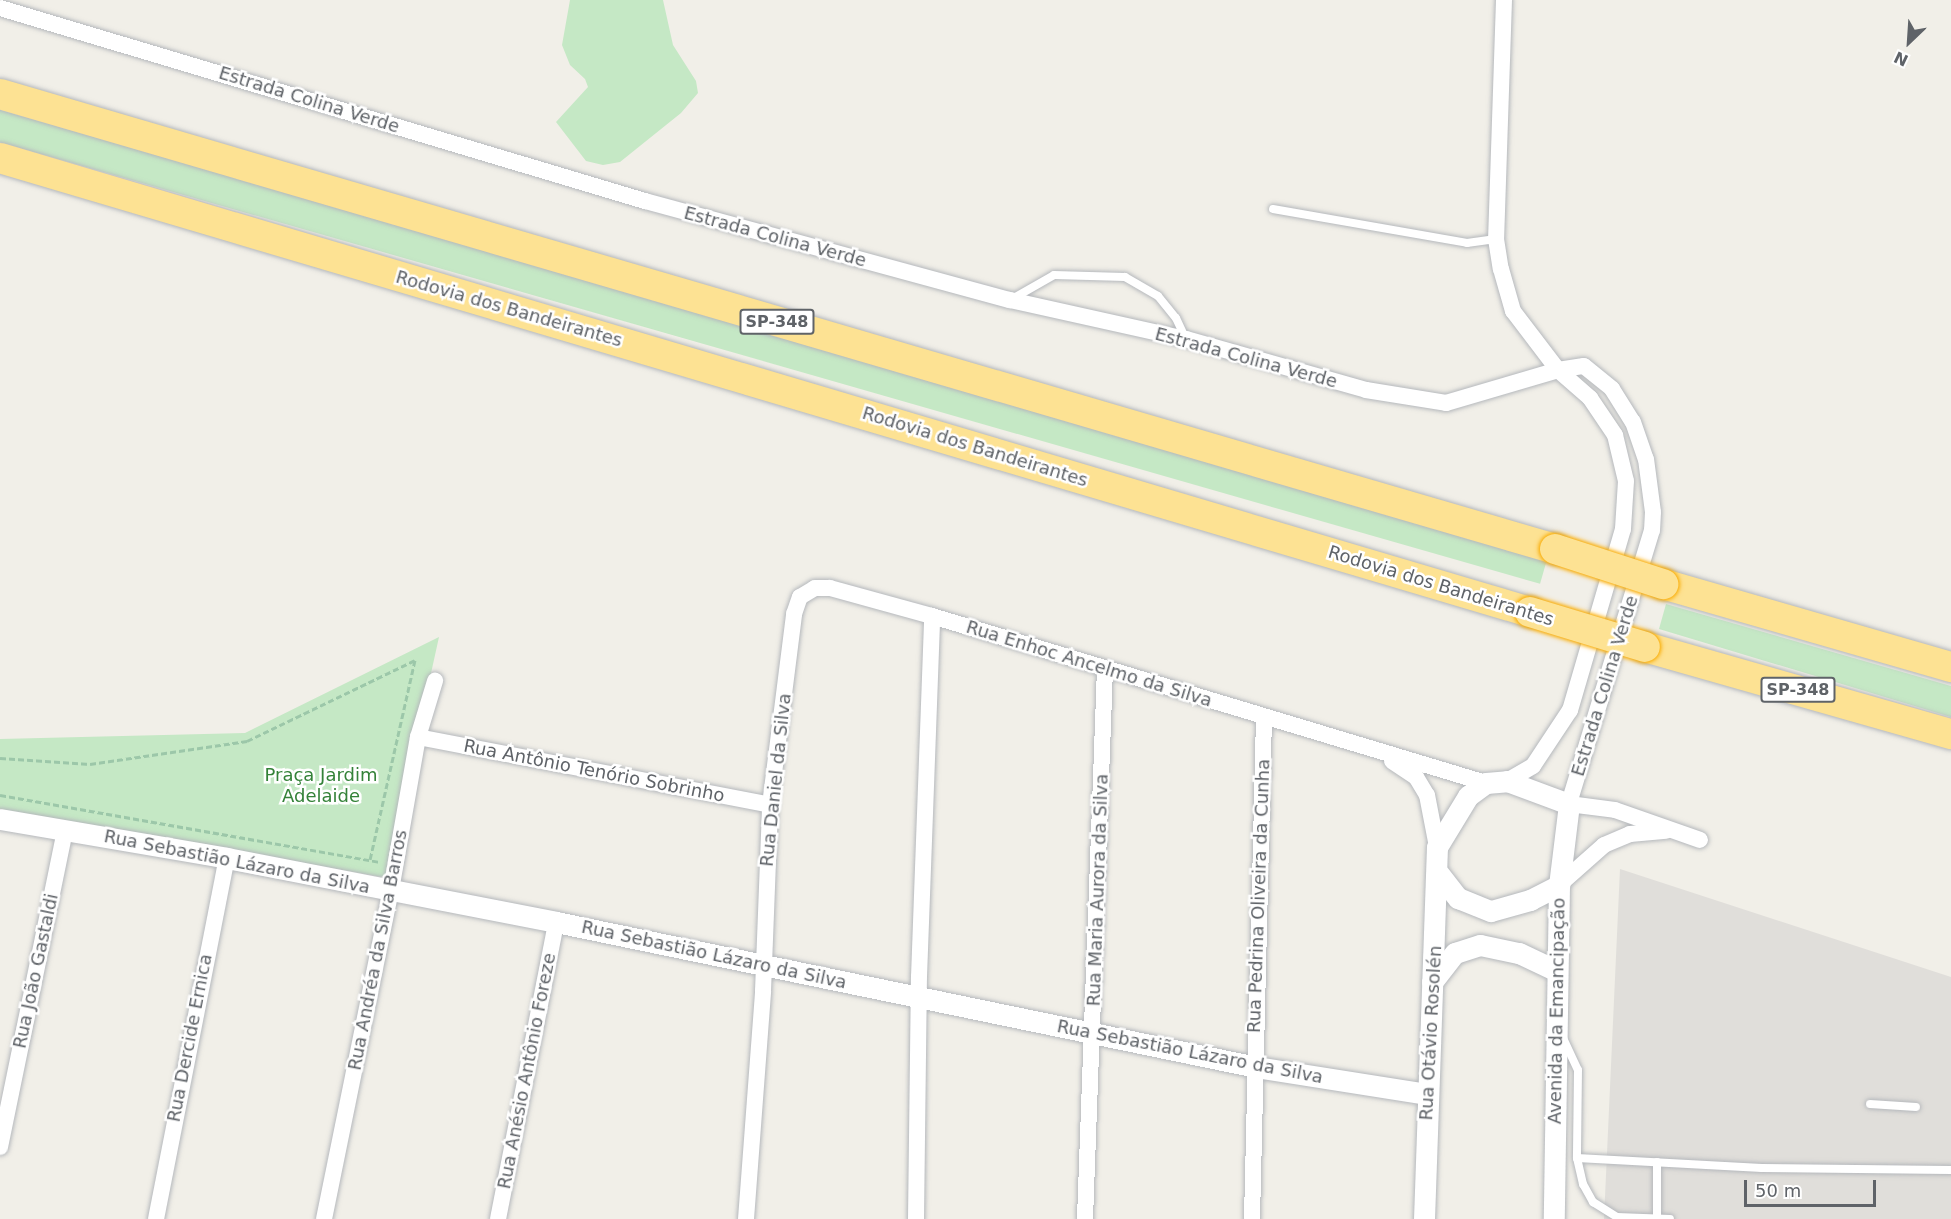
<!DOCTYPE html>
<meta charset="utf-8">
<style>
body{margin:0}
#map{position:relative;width:1951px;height:1219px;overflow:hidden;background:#f1efe8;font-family:"DejaVu Sans",sans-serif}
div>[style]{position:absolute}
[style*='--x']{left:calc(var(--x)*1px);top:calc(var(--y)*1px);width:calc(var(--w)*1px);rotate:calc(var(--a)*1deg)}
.industrial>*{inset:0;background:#e0deda}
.green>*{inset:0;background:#c5e8c5;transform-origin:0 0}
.path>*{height:3px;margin-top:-1.5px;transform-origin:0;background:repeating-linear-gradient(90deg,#9cc7a9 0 6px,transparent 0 9px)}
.roads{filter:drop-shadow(0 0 2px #b5b8bc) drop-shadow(0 0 2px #b5b8bc)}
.service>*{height:8px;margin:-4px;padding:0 4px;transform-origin:4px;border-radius:4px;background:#fff}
.minor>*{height:16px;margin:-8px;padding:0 8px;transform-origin:8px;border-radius:8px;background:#fff}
.tertiary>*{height:21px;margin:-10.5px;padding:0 10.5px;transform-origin:10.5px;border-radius:10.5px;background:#fff}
.motorway>*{height:30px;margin:-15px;padding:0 15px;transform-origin:15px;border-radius:15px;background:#fde293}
.bridges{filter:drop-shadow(0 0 2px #f9ab00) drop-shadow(0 0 2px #f9ab00)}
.motorway-bridge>*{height:30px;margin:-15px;padding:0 15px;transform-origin:15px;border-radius:15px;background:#fde293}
span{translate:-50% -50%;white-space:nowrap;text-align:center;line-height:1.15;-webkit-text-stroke:5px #fff;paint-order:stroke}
.shield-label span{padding:2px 4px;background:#fff;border:2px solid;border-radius:4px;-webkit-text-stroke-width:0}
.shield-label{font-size:16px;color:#5f6368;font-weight:700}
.street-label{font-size:18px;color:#5f6368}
.park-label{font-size:18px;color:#348238}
.north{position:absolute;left:1879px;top:12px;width:60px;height:60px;-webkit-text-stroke:4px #fff;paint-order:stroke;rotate:205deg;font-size:16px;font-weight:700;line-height:24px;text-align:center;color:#5f6368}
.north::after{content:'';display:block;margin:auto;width:21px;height:27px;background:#5f6368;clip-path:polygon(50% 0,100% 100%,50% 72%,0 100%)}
.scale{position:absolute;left:1744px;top:1180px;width:132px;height:27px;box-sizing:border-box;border:3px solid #5f6368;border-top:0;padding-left:8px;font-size:18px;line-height:21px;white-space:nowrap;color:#5f6368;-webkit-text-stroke:4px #fff;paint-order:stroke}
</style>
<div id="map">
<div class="industrial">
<div style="clip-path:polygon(1620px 869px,1951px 977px,1951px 1219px,1604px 1219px)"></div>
</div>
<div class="green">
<div style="clip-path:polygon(570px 0,663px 0,673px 45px,696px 81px,698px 93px,681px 113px,620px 162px,603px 165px,586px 161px,556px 122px,588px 87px,585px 79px,570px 65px,562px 45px)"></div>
<div style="left:0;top:110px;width:1611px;height:31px;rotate:16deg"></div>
<div style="clip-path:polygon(1666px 604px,1951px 686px,1951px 717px,1659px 629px)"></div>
<div style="clip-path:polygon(439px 637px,387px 873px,382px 877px,0 810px,0 739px,245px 733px)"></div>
</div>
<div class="path">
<div style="--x:0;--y:758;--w:90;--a:3.8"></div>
<div style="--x:90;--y:764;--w:159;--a:-8.3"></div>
<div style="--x:247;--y:741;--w:187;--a:-25.7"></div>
<div style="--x:415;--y:660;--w:205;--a:102.7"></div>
<div style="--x:0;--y:795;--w:385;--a:10"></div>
</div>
<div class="roads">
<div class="service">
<div style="--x:1273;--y:209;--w:197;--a:9.9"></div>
<div style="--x:1467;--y:243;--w:29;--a:-8"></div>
<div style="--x:1012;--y:299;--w:48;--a:-29.7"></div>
<div style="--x:1054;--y:275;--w:71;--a:1.6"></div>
<div style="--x:1125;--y:277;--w:38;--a:30"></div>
<div style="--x:1158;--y:296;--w:28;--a:51"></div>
<div style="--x:1176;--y:318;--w:23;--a:65"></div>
<div style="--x:1563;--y:1038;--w:35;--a:65"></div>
<div style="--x:1578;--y:1070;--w:88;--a:90.7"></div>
<div style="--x:1577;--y:1158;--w:27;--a:77"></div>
<div style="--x:1583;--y:1184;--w:21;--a:61"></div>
<div style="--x:1593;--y:1202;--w:28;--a:32"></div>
<div style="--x:1617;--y:1217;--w:53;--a:2.2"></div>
<div style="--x:1870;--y:1104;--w:46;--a:3.7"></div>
<div style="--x:1577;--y:1158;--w:185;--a:3.1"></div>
<div style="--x:1762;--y:1168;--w:189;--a:0.6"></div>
<div style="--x:1657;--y:1219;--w:57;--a:-90"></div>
</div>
<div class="minor">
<div style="--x:1504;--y:0;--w:239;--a:91.9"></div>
<div style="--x:1496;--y:239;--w:30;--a:81"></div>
<div style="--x:1501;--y:269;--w:44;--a:74.1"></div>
<div style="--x:1513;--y:311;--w:74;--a:52.7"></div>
<div style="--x:1558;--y:370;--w:43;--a:41.2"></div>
<div style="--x:1590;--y:398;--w:45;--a:56"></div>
<div style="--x:1615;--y:435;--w:47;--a:76.6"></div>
<div style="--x:1626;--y:481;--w:48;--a:93.6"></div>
<div style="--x:1623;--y:529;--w:189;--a:106.3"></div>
<div style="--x:1570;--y:710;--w:67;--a:123.5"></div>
<div style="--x:1533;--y:766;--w:30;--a:150"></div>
<div style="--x:0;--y:8;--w:673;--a:16.66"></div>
<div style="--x:645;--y:201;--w:378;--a:15.2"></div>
<div style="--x:1010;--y:300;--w:180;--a:12.5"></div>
<div style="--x:1186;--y:339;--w:187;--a:15.8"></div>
<div style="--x:1366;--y:390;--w:81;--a:9.2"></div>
<div style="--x:1446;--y:403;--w:117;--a:-16.4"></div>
<div style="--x:1558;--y:370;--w:26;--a:-9"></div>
<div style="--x:1584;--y:366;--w:36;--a:39"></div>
<div style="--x:1612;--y:389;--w:39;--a:58"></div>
<div style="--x:1633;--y:422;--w:39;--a:71"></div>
<div style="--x:1646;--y:459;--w:53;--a:82.5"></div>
<div style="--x:1653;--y:512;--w:18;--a:93"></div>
<div style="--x:1652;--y:530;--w:286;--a:106.9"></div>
<div style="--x:1569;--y:804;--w:46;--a:7.4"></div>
<div style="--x:1615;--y:810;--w:90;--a:19.4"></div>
<div style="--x:418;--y:737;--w:359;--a:10.9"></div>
<div style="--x:1392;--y:761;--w:29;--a:34"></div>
<div style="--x:1416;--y:777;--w:21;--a:59"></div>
<div style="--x:1427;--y:795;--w:53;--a:79.1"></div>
<div style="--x:1559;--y:885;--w:60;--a:-41.6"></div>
<div style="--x:1604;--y:845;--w:28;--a:-23"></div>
<div style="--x:1630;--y:834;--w:36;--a:-5"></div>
<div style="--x:0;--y:1147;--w:324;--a:-78.4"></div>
<div style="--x:156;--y:1219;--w:368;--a:-78.9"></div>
<div style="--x:324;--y:1219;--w:336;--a:-78.5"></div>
<div style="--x:391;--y:890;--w:155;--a:-80"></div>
<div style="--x:418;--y:737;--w:59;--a:-73.1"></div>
<div style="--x:498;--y:1219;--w:303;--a:-78.9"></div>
<div style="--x:746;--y:1219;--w:229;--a:-85.7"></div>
<div style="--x:763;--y:991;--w:186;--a:-87.8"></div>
<div style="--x:770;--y:805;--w:193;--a:-82.8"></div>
<div style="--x:794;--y:614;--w:18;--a:-71"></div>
<div style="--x:800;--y:597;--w:17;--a:-31"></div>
<div style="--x:815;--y:588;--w:15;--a:0"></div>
<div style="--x:830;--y:588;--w:106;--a:15.4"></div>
<div style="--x:932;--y:616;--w:579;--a:16.78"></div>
<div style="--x:916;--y:1219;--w:242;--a:-89.3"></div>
<div style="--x:919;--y:977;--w:361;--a:-87.9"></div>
<div style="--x:1085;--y:1219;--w:550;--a:-87.92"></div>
<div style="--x:1252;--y:1219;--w:502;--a:-88.63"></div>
</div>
<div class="tertiary">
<div style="--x:0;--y:819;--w:230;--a:9.7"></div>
<div style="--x:227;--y:858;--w:335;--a:11"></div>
<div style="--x:556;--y:922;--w:715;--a:11.7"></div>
<div style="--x:1256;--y:1067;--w:173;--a:9"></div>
<div style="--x:1439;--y:874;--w:31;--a:52"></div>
<div style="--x:1458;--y:898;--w:35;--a:22"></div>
<div style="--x:1491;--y:911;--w:41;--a:-15.8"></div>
<div style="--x:1530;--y:900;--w:33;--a:-27"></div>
<div style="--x:1432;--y:982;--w:37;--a:-52"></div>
<div style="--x:1455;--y:953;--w:26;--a:-18"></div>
<div style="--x:1480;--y:945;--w:40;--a:12"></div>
<div style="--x:1519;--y:953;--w:42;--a:25.3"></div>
<div style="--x:1424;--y:1219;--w:372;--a:-88"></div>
<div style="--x:1437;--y:847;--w:60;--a:-58.7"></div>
<div style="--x:1468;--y:796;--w:22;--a:-36"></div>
<div style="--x:1486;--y:783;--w:21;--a:-5"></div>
<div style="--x:1507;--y:781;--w:66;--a:20.4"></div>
<div style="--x:1569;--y:804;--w:82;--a:97"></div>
<div style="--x:1559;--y:885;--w:334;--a:90.9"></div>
</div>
<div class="motorway">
<div style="--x:0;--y:94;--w:1620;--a:16.31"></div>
<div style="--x:0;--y:158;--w:1596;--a:16.53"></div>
<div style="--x:1663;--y:584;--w:300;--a:16.1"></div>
<div style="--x:1645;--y:647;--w:318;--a:15.9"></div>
</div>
</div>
<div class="bridges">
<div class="motorway-bridge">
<div style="--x:1555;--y:549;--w:114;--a:18"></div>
<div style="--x:1530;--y:612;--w:120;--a:16.9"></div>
</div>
</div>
<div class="shield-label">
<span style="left:777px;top:322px">SP-348</span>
<span style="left:1798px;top:690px">SP-348</span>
</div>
<div class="street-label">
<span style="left:309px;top:100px;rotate:17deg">Estrada Colina Verde</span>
<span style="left:775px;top:237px;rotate:15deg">Estrada Colina Verde</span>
<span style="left:509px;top:309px;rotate:16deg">Rodovia dos Bandeirantes</span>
<span style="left:1246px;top:358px;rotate:15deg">Estrada Colina Verde</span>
<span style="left:975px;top:447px;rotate:17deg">Rodovia dos Bandeirantes</span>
<span style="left:1441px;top:586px;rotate:17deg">Rodovia dos Bandeirantes</span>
<span style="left:1089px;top:664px;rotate:17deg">Rua Enhoc Ancelmo da Silva</span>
<span style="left:1605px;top:686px;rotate:-73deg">Estrada Colina Verde</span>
<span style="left:594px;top:771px;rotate:11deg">Rua Antônio Tenório Sobrinho</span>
<span style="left:776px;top:780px;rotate:-84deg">Rua Daniel da Silva</span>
<span style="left:237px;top:862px;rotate:11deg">Rua Sebastião Lázaro da Silva</span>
<span style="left:1098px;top:890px;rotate:-88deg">Rua Maria Aurora da Silva</span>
<span style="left:1259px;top:896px;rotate:-88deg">Rua Pedrina Oliveira da Cunha</span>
<span style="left:378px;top:950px;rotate:-79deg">Rua Andréa da Silva Barros</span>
<span style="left:714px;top:955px;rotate:12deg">Rua Sebastião Lázaro da Silva</span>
<span style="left:36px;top:971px;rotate:-78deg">Rua João Gastaldi</span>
<span style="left:1557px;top:1011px;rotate:-89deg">Avenida da Emancipação</span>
<span style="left:1431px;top:1033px;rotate:-87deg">Rua Otávio Rosolén</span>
<span style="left:190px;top:1038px;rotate:-79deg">Rua Dercide Ernica</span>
<span style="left:1190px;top:1052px;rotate:11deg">Rua Sebastião Lázaro da Silva</span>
<span style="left:527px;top:1071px;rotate:-79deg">Rua Anésio Antônio Foreze</span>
</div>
<div class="park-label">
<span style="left:321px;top:786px">Praça Jardim<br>Adelaide</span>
</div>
<div class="north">N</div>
<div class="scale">50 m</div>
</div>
